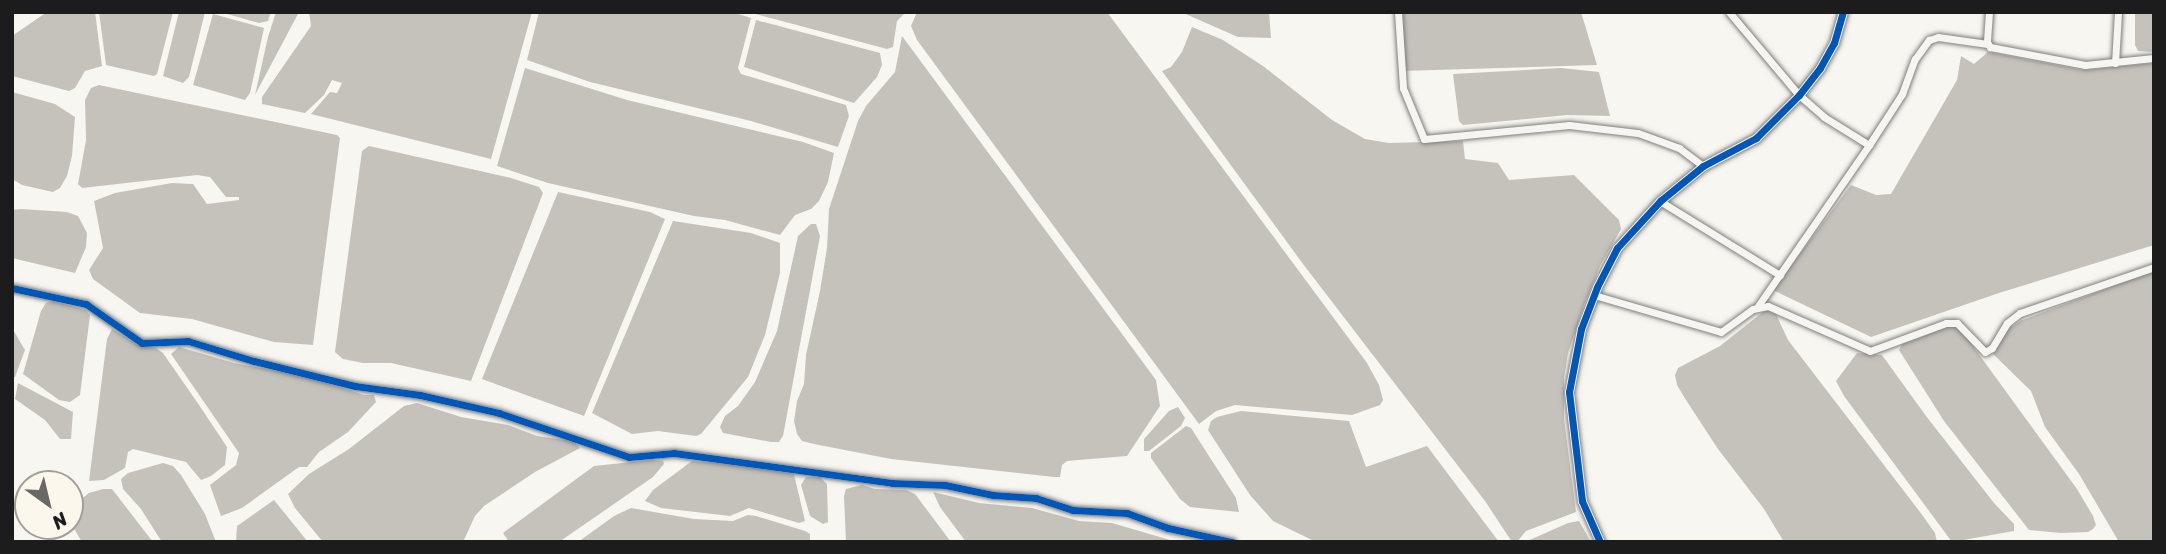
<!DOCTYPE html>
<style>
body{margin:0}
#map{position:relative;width:2166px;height:554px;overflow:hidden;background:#f8f6f0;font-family:Sriracha,sans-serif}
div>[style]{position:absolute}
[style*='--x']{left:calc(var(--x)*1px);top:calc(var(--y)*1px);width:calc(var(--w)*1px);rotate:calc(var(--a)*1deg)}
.water>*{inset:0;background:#c5c2bc}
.roads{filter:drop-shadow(0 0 2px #7f7e7b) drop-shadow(0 0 2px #7f7e7b)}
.minor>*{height:7px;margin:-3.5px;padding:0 3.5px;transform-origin:3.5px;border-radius:3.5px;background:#f6f5f1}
.tertiary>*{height:9px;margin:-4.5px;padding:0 4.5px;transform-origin:4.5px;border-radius:4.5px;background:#f6f5f1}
.cycleway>*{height:7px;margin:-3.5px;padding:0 3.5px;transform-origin:3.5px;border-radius:3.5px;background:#0057b8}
span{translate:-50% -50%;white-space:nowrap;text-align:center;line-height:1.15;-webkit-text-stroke:5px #fbf7ec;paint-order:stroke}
.frame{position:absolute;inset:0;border:14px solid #1c1c1c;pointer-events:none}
.north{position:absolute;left:14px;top:470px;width:70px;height:70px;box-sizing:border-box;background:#fbf7ec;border:2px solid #a29f99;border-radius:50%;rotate:146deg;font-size:19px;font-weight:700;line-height:28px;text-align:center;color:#1c1c1c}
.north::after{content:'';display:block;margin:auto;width:24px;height:32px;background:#696866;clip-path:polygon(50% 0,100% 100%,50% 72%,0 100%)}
</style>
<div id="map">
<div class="water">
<div style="clip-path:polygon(47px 12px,95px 12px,102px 66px,85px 71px,75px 88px,69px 91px,12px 76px,12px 36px)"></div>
<div style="clip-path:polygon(99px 12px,173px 12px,157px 74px,154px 76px,106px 65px)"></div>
<div style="clip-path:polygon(179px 12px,205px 12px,189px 77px,183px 83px,163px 76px)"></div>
<div style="clip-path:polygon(220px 12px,271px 12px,268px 21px,259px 23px)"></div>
<div style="clip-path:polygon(276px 12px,299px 12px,255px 95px,268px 37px)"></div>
<div style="clip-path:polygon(309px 12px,532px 12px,491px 159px,311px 114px,330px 92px,337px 93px,342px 83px,332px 80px,324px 95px,305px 113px,262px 104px,262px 97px,311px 26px)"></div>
<div style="clip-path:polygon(539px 12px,732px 12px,751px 18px,738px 68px,741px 74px,846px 105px,849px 116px,838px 147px,751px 121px,590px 82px,527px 60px)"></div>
<div style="clip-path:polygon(748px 12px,906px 12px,897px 21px,893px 47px,887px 49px)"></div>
<div style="clip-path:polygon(917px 12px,1107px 12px,1367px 363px,1379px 385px,1383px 400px,1380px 405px,1352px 415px,1235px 405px,1216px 411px,1199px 424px,917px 40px,911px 26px)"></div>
<div style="clip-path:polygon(1181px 12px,1269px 12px,1271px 38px,1238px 37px)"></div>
<div style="clip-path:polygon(1400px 12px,1581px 12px,1597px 65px,1402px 71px)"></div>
<div style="clip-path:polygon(2135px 12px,2154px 12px,2154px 52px,2138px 51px,2135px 45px)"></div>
<div style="clip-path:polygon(213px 14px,264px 28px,250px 93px,245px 100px,193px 85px)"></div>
<div style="clip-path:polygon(756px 20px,880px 53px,882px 65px,877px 77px,854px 103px,744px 67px)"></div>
<div style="clip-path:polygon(1192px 27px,1223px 40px,1263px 66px,1332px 120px,1365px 139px,1389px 143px,1463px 141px,1465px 159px,1498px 163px,1509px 180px,1574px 175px,1619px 220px,1621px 229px,1600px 266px,1584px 305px,1568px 353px,1564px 378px,1564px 419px,1576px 512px,1526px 531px,1517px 542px,1512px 542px,1485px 501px,1303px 264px,1162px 71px,1171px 67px,1182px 52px)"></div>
<div style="clip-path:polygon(902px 36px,1156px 380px,1160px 406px,1127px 456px,1067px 461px,1062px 465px,1060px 477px,1054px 477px,891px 459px,814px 444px,802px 441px,797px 434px,794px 421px,797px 401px,804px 384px,806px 355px,820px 291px,827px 248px,829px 209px,858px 121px,866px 106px,895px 72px)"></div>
<div style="clip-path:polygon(1988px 52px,2083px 70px,2154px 63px,2154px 245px,1999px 293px,1871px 337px,1773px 290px,1851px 185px,1876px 195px,1891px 194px,1957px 80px,1961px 56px,1974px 64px)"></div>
<div style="clip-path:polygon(525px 68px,627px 100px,803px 142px,834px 153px,828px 182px,819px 201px,811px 209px,795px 215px,780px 235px,725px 220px,694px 216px,548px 183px,497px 166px)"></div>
<div style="clip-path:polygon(1561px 68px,1599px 72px,1610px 116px,1567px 115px,1463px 125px,1459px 121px,1453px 74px)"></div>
<div style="clip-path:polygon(99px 85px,337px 135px,340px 138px,313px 345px,274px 342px,192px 319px,140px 313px,93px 279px,89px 270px,103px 248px,94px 201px,115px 193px,172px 183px,193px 184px,207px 204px,239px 200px,239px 197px,226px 197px,210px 177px,197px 175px,82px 188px,78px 184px,86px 140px,85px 100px,91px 88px)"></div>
<div style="clip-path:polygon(12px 92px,55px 104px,75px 117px,72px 156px,67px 176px,60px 188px,53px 192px,22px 185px,12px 179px)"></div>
<div style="clip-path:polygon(369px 146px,511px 178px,539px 187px,543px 193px,471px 381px,391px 363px,363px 363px,343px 359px,335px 352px,362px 151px)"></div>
<div style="clip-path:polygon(558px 192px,650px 212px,665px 219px,584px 416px,482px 379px)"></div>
<div style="clip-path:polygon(21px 209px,67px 212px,78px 216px,87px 233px,86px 247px,75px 273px,12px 258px,12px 210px)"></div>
<div style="clip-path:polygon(673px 221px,751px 233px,780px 243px,780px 273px,765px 335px,748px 377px,701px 434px,696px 436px,658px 431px,632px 434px,592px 413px)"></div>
<div style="clip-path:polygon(811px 224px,816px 224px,820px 236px,783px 436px,779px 442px,771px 442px,723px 433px,720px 427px,725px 416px,738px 406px,755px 382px,777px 331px,798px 236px)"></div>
<div style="clip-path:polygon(2154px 271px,2154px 542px,2119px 542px,2079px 474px,2045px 427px,2031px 391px,1993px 354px,2004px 332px,2020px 321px)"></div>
<div style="clip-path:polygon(54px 301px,85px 310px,90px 315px,80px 395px,70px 402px,59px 400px,23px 374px,41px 311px,46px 303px)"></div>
<div style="clip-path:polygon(1768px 308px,1774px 310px,1788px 340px,1920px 512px,1935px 533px,1937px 542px,1784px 542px,1764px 509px,1718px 449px,1686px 400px,1677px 385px,1675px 375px,1678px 368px,1720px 346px)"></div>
<div style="clip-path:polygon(1950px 326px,1957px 327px,1967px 338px,2077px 489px,2093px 516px,2096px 525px,2093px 529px,2088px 532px,2061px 533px,2029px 530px,1944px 421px,1899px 350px,1902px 344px)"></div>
<div style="clip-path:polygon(12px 328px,25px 350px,15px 377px,12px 377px)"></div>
<div style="clip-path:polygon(112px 329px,138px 345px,156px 348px,163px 353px,199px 405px,227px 447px,225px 465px,211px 476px,201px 480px,186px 462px,133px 449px,128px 452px,125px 468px,104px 480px,89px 481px,107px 339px)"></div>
<div style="clip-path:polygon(179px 347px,234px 363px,308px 377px,364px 395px,374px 395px,376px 402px,348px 432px,319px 452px,307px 467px,299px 467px,242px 508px,221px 516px,210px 485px,236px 465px,239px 453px,171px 354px)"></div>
<div style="clip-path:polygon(1857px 353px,1882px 355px,1926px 416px,1994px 503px,2014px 524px,2014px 531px,1952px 542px,1844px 396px,1836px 381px)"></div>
<div style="clip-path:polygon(18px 383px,73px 412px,71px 439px,60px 439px,45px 420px,15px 399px)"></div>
<div style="clip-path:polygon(417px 403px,461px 417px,508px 425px,537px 436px,573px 441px,580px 448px,535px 472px,484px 506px,475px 516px,463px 542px,323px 542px,295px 508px,288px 494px,309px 474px,349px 449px,404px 406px)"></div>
<div style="clip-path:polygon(1178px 407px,1185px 418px,1181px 426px,1149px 451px,1144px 451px,1144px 439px,1169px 411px)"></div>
<div style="clip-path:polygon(1241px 411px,1349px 421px,1366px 467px,1427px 446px,1499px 542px,1316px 542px,1273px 521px,1250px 495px,1208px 430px,1211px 421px,1217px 417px)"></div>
<div style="clip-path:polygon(1186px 426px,1191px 428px,1236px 498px,1239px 512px,1190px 507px,1180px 499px,1151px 458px,1151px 453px)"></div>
<div style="clip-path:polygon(651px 460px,663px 461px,664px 464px,653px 477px,559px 542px,509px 542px,503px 533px,594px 466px)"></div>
<div style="clip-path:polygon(692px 461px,756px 466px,794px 474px,805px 521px,799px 523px,749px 508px,730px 516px,661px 508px,645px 501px,653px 490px)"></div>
<div style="clip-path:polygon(163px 463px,173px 466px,181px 475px,205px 514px,216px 542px,162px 542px,141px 509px,123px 489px,121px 479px,128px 473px)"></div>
<div style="clip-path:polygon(806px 477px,820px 477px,827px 484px,828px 522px,823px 524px,810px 516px,801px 485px)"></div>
<div style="clip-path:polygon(862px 485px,875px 489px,906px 490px,915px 494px,951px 542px,846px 542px,844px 496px,846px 489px)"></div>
<div style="clip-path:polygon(103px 489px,112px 489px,153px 542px,82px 542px,70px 522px,70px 508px,89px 493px)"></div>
<div style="clip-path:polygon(933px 492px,979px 503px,1032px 508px,1079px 521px,1112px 523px,1177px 542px,966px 542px,940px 507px)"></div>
<div style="clip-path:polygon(274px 500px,308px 542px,236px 542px,237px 526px)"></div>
<div style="clip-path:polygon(631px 508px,694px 519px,733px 521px,748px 515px,756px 516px,805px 531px,810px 534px,810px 542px,578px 542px,614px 516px)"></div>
<div style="clip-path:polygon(1579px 521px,1591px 542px,1525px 542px,1568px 523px)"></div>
</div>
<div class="roads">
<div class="minor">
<div style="--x:1398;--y:12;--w:76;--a:86.2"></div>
<div style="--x:1403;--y:88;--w:55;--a:67.6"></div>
<div style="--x:1424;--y:139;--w:146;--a:-5.5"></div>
<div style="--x:1569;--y:125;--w:69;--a:6.6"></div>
<div style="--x:1638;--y:133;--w:44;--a:20.1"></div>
<div style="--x:1679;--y:148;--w:30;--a:37"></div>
<div style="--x:1729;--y:12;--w:109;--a:49.9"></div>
<div style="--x:1799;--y:95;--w:33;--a:41"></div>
<div style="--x:1824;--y:117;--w:53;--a:31.9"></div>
<div style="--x:1869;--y:145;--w:61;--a:-57.1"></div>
<div style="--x:1902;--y:94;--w:37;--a:-70"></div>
<div style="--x:1915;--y:59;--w:24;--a:-54"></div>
<div style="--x:1929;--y:40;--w:9;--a:-18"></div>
<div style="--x:1938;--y:37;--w:50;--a:8"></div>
<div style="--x:1989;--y:12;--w:30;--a:94"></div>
<div style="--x:1987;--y:42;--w:6;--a:59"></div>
<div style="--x:1990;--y:47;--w:97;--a:10.7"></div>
<div style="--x:2085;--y:65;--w:69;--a:-5.8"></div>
<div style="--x:2115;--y:63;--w:51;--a:-86.6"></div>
<div style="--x:1660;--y:201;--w:141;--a:31.7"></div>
<div style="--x:12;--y:288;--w:76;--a:12.2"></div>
<div style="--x:86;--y:304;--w:68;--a:34.9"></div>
<div style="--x:142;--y:343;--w:46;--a:-2.5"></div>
<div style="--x:188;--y:341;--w:69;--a:16.9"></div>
<div style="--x:254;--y:361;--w:104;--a:13.9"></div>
<div style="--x:355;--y:386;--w:66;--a:7.9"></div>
<div style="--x:420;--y:395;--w:81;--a:12.8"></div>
<div style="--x:499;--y:413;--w:137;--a:18.7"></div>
<div style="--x:629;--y:457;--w:45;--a:-5.1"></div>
<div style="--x:674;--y:453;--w:220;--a:7.8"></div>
<div style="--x:892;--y:483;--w:53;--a:2.2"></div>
<div style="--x:945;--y:485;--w:49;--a:11.8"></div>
<div style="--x:993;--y:495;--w:43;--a:4"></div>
<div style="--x:1036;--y:498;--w:39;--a:18"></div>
<div style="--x:1073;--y:510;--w:54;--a:3.2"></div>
<div style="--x:1127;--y:513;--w:44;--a:20.1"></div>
<div style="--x:1168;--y:528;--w:66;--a:12.3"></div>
<div style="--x:1594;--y:295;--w:132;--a:16.2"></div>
<div style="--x:1721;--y:332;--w:39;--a:-36"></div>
<div style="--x:1753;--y:309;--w:15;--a:-11"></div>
<div style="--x:1768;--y:306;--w:111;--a:23.8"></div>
<div style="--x:1870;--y:351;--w:81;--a:-20.2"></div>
<div style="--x:1946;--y:323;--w:11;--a:0"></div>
<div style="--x:1957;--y:323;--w:40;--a:46"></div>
<div style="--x:1985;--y:352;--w:8;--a:-30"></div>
<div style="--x:1992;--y:348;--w:29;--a:-59"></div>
<div style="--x:2007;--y:323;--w:16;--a:-38"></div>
<div style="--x:2020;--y:313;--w:142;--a:-18.9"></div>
<div style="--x:1758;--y:306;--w:196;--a:-55.4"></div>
</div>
<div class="tertiary">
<div style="--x:1600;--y:542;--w:45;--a:-113.7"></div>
<div style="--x:1582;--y:501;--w:110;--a:-96.8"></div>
<div style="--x:1569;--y:392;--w:64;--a:-79.2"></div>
<div style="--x:1581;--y:329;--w:45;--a:-69.1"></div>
<div style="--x:1597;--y:287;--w:44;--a:-62.9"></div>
<div style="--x:1617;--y:248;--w:64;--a:-47.5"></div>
<div style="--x:1660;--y:201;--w:55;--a:-39.1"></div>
<div style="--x:1703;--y:166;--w:60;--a:-27.8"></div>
<div style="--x:1756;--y:138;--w:61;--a:-45"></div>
<div style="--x:1799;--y:95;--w:34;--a:-52"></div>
<div style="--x:1820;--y:68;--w:29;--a:-61"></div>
<div style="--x:1834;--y:43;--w:32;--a:-74"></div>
</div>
</div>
<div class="cycleway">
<div style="--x:12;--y:288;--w:76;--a:12.2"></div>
<div style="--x:86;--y:304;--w:68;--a:34.9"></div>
<div style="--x:142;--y:343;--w:46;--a:-2.5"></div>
<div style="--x:188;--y:341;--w:69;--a:16.9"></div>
<div style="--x:254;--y:361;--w:104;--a:13.9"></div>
<div style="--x:355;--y:386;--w:66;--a:7.9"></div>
<div style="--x:420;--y:395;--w:81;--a:12.8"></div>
<div style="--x:499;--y:413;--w:137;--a:18.7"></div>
<div style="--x:629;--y:457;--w:45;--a:-5.1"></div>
<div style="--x:674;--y:453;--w:220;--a:7.8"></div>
<div style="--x:892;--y:483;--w:53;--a:2.2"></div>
<div style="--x:945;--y:485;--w:49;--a:11.8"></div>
<div style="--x:993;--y:495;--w:43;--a:4"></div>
<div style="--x:1036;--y:498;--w:39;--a:18"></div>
<div style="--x:1073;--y:510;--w:54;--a:3.2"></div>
<div style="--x:1127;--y:513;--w:44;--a:20.1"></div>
<div style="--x:1168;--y:528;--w:66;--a:12.3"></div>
<div style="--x:1600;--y:542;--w:45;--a:-113.7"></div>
<div style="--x:1582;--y:501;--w:110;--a:-96.8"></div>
<div style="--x:1569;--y:392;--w:64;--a:-79.2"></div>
<div style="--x:1581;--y:329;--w:45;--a:-69.1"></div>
<div style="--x:1597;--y:287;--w:44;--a:-62.9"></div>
<div style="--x:1617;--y:248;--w:64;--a:-47.5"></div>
<div style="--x:1660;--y:201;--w:55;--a:-39.1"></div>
<div style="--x:1703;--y:166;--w:60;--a:-27.8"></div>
<div style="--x:1756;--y:138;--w:61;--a:-45"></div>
<div style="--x:1799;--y:95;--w:34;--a:-52"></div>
<div style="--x:1820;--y:68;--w:29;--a:-61"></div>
<div style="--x:1834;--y:43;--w:32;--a:-74"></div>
</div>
<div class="frame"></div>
<div class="north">N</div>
</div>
